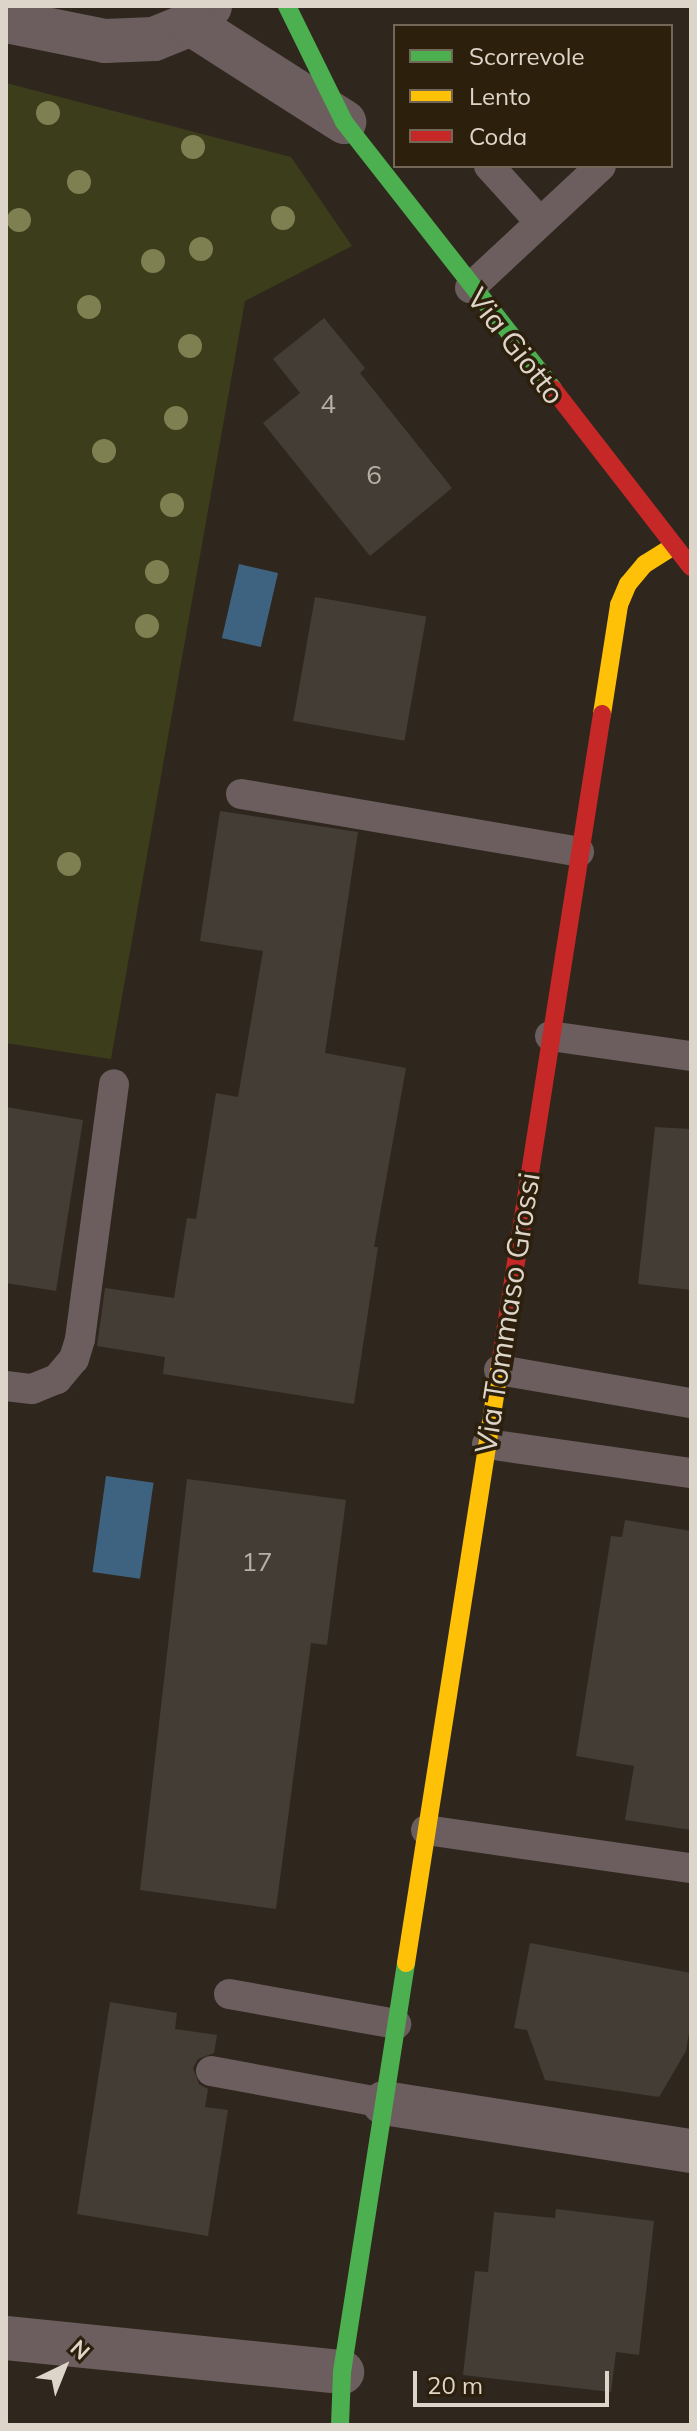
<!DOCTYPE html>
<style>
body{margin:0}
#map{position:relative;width:697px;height:2431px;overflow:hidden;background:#2f271d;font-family:Mulish,sans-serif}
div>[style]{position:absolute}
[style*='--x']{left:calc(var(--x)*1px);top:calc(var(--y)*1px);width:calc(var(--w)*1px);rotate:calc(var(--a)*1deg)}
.green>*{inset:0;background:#3c3d1b}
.water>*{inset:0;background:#3e6381;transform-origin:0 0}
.building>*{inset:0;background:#443d35;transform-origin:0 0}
.lane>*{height:30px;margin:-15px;padding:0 15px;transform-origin:15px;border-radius:15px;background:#6c5d5e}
.street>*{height:44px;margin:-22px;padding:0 22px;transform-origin:22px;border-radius:22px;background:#6c5d5e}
.fast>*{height:18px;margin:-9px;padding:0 9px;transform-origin:9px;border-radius:9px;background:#4caf50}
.slow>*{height:18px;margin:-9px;padding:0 9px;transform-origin:9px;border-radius:9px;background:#ffc107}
.jam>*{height:18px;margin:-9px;padding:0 9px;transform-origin:9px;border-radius:9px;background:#c62828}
.trees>*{width:24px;height:24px;margin:-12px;border-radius:50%;background:#7f8051}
span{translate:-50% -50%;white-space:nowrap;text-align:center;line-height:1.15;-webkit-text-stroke:7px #2c1f0c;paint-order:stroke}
.number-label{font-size:26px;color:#b8afa5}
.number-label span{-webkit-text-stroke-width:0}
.street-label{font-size:30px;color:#ded5ca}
.frame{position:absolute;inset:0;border:8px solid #ded5ca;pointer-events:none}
.legend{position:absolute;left:393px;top:24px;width:280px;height:144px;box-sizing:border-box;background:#2c1f0c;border:2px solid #736858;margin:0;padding:10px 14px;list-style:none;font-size:24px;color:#ded5ca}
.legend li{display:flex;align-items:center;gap:16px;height:40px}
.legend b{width:40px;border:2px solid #736858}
.north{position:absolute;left:24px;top:2327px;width:80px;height:80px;-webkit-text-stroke:6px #2c1f0c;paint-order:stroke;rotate:43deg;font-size:22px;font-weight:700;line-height:32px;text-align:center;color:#ded5ca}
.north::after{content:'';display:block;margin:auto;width:28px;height:36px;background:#ded5ca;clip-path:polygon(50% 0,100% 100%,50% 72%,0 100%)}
.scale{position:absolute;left:413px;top:2371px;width:196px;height:36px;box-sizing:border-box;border:4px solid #ded5ca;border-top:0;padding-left:10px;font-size:24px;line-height:28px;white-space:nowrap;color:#ded5ca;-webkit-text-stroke:6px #2c1f0c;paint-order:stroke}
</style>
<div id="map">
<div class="green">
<div style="clip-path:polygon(6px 83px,291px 157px,352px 246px,245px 301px,111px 1059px,6px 1043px)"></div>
</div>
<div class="water">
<div style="left:239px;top:564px;width:40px;height:76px;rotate:13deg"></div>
<div style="left:106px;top:1476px;width:48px;height:97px;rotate:8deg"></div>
</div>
<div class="building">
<div style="clip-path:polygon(324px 318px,365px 368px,360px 373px,452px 488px,370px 556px,263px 423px,300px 393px,273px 359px)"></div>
<div style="left:315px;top:597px;width:113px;height:126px;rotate:10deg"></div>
<div style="clip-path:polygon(220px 811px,358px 832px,325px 1053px,406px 1068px,374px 1247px,378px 1247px,354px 1404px,163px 1374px,165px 1357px,97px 1346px,105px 1288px,174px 1298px,187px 1218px,196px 1219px,216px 1093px,238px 1097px,263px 951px,200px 941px)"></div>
<div style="clip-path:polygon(6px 1107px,83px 1120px,56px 1291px,6px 1283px)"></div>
<div style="clip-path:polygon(655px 1127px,691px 1129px,691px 1290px,638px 1284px)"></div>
<div style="clip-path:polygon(187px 1479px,346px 1500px,327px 1645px,311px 1643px,276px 1909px,140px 1890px)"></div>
<div style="clip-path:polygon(625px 1520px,691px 1531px,691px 1830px,625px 1820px,634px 1766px,576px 1756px,611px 1536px,622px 1537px)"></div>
<div style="clip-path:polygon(530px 1943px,691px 1973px,691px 2020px,686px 2051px,659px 2097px,545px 2080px,527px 2030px,514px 2028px)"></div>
<div style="clip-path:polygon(110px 2002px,177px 2013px,175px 2029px,217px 2035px,214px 2053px,198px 2059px,193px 2068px,199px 2084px,208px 2089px,205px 2107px,228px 2110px,208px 2236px,77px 2214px)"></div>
<div style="clip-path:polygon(556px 2209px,654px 2221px,639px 2355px,616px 2352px,611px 2392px,463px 2375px,475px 2271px,488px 2272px,494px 2212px,555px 2218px)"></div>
</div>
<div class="lane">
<div style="--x:489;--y:166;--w:74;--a:47.7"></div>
<div style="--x:470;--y:288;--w:179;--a:-43"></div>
<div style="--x:241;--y:794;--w:343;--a:9.7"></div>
<div style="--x:550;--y:1036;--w:142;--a:8.1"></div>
<div style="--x:499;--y:1370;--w:195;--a:9.8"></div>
<div style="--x:6;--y:1386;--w:26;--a:7"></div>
<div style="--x:32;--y:1389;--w:27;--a:-22"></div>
<div style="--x:57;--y:1379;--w:26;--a:-50"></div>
<div style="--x:74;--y:1359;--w:21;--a:-73"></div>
<div style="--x:80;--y:1339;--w:257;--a:-82.4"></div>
<div style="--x:487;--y:1444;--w:206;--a:8.1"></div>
<div style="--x:426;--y:1830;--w:268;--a:8.2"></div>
<div style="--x:229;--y:1994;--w:170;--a:10.2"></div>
<div style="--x:211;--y:2071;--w:176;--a:10.5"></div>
</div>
<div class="street">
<div style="--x:6;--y:21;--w:101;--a:11.4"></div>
<div style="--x:105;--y:41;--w:49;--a:-2.3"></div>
<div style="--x:154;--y:39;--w:40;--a:-22"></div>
<div style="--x:191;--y:24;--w:26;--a:-43"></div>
<div style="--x:191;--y:24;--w:182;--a:32.6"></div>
<div style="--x:384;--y:2103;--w:311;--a:8.9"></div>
<div style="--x:6;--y:2338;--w:338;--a:5.8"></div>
</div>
<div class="fast">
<div style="--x:287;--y:6;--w:129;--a:63.8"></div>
<div style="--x:344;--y:122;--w:339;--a:51.9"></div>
<div style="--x:340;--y:2425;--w:53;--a:-87.8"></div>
<div style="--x:342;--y:2372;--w:414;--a:-81.1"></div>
</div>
<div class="slow">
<div style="--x:602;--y:714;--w:110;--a:-81.1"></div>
<div style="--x:619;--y:605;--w:23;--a:-67"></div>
<div style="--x:628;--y:584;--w:26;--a:-50"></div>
<div style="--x:645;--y:564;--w:34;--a:-32"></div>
<div style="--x:406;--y:1963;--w:606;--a:-81.08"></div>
</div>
<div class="jam">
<div style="--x:553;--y:389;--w:225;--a:52.2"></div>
<div style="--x:500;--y:1364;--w:658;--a:-81.08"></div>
</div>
<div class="trees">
<div style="left:48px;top:113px"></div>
<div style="left:193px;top:147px"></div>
<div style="left:79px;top:182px"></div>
<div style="left:283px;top:218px"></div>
<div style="left:19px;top:220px"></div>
<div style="left:201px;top:249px"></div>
<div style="left:153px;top:261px"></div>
<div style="left:89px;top:307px"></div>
<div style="left:190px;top:346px"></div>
<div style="left:176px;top:418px"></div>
<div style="left:104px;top:451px"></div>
<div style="left:172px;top:505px"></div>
<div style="left:157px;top:572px"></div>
<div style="left:147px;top:626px"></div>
<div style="left:69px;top:864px"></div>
</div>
<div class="number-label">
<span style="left:328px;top:404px">4</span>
<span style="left:374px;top:475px">6</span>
<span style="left:257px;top:1562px">17</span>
</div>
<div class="street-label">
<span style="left:516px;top:346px;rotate:52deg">Via Giotto</span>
<span style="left:507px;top:1313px;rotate:-81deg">Via Tommaso Grossi</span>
</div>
<div class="frame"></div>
<ul class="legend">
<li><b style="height:10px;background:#4caf50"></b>Scorrevole</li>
<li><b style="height:10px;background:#ffc107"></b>Lento</li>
<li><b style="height:10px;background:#c62828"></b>Coda</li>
</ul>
<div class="north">N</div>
<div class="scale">20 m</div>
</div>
